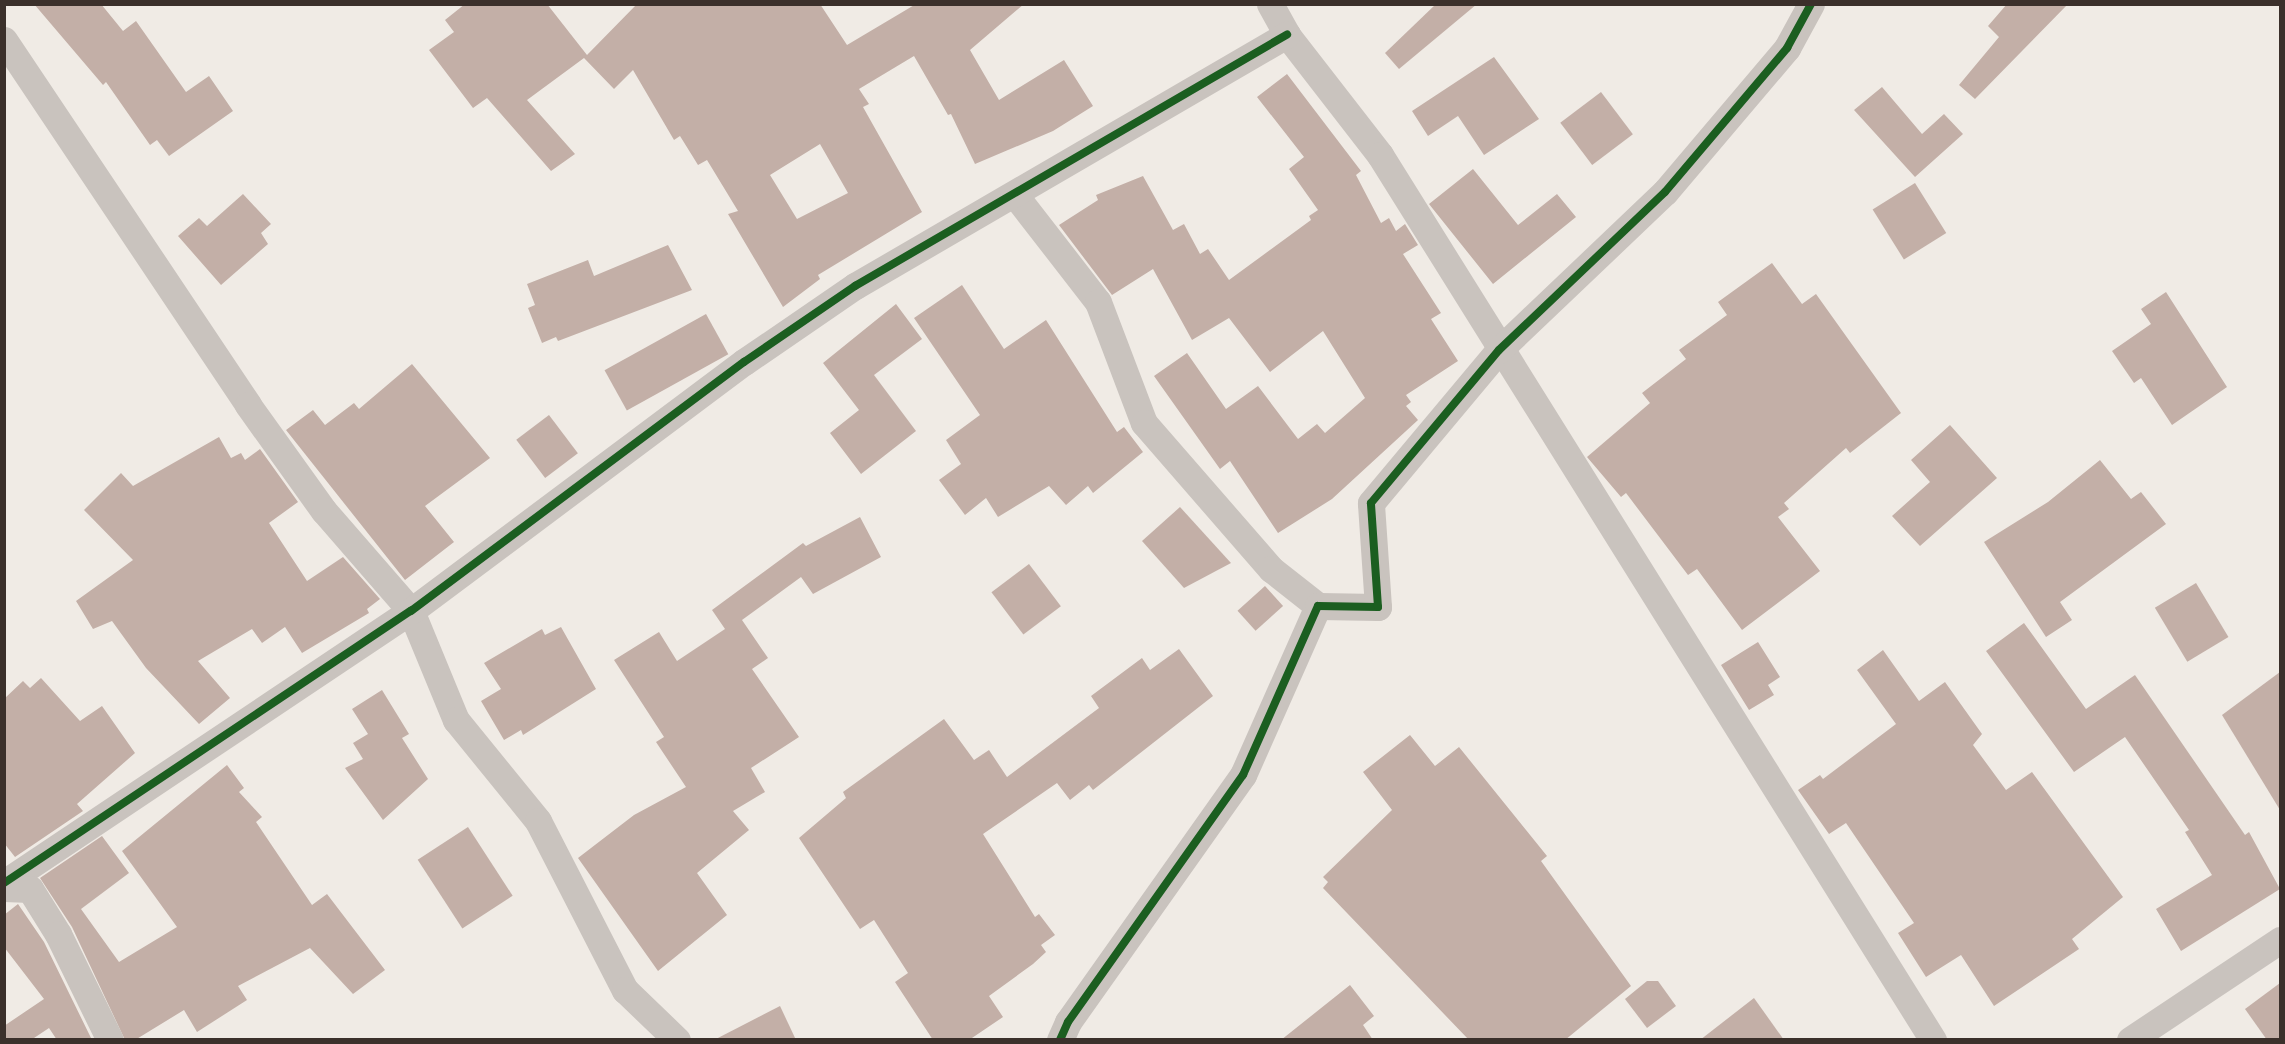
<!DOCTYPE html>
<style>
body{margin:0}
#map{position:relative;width:2285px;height:1044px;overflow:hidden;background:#f0ebe5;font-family:"Fira Sans Condensed",sans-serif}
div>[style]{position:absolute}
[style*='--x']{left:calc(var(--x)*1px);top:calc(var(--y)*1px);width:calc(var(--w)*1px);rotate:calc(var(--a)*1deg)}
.building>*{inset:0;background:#c3afa7;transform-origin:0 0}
.minor>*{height:27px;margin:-13.5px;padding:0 13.5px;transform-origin:13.5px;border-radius:13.5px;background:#c9c3be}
.cycleway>*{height:8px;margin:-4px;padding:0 4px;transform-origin:4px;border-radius:4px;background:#1b5e20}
span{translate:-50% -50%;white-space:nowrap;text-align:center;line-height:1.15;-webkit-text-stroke:6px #fbf5ee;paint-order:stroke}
.frame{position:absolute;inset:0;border:6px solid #3b302b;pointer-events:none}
</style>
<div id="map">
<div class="building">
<div style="clip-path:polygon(34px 4px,101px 4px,123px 31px,136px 21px,186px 92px,209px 76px,233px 111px,169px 156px,157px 140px,150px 145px,106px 82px,103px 85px)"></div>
<div style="clip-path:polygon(evenodd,465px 4px,547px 4px,587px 55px,637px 4px,820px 4px,847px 45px,916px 4px,1024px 4px,970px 50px,999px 100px,1064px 60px,1093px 106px,1053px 131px,975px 164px,951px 114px,948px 115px,914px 56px,859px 89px,869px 104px,863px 107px,922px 212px,818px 275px,820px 279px,783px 307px,728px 214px,738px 211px,707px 160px,698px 165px,680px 136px,674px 140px,633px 70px,614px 89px,584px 58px,527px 100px,575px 154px,551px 171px,487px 98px,473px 108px,429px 50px,454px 32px,445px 20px,465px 4px,820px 144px,848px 193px,797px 219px,770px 175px,820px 144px)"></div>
<div style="clip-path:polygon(1436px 4px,1477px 4px,1399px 69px,1385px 53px)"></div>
<div style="clip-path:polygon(2007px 4px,2068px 4px,1975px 99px,1959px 85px,1999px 37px,1988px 26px)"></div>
<div style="clip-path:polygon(1494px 57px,1539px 119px,1484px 155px,1458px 116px,1428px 136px,1412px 111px)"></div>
<div style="clip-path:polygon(1287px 74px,1361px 171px,1356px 175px,1381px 223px,1389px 218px,1396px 231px,1405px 224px,1418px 245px,1403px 254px,1441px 313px,1431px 319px,1458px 361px,1406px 395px,1411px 402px,1406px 406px,1418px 420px,1332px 499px,1278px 533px,1230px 461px,1220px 469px,1154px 376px,1187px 353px,1226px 409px,1258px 386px,1298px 439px,1317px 424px,1325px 433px,1365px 398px,1323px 331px,1270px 372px,1229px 318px,1192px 340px,1153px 269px,1112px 295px,1059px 225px,1098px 200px,1096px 195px,1143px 176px,1173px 230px,1184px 224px,1200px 254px,1208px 249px,1229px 280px,1311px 220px,1309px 216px,1318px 210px,1289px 169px,1304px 157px,1257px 97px)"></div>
<div style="clip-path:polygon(1882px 87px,1922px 134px,1944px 114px,1963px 134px,1915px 177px,1854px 110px)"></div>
<div style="left:1601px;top:92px;width:53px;height:51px;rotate:53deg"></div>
<div style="clip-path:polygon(1473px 169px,1518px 225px,1557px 194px,1576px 217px,1493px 284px,1429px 204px)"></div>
<div style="left:1915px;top:183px;width:59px;height:50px;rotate:58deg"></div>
<div style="clip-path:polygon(243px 194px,271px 224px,261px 233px,268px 244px,221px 285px,178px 236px,199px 218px,207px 226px)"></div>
<div style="clip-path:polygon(668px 245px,692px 290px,558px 341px,556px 337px,542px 343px,528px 308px,535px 305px,527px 284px,588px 260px,594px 276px)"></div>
<div style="clip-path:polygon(1772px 263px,1802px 304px,1816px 294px,1901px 413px,1850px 453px,1846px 448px,1784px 503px,1789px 509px,1778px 517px,1820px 571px,1742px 630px,1697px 569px,1688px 575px,1626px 493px,1621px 497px,1587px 457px,1650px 403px,1642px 393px,1686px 359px,1679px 350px,1727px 315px,1718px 302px)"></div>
<div style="clip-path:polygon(962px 285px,1004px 349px,1046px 320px,1117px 432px,1124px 427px,1143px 452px,1093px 493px,1088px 486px,1066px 505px,1049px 486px,998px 517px,986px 498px,965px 515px,939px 480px,961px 464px,946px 440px,980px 415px,914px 318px)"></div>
<div style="clip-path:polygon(2166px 292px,2227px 387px,2172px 425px,2141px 378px,2134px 383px,2112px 351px,2151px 324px,2141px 309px)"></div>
<div style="clip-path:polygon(896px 304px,922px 339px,874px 375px,916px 431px,861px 474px,830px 433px,859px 410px,823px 363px)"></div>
<div style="left:706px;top:314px;width:46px;height:116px;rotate:61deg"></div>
<div style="clip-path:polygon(412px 364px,490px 458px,425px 506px,454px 542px,405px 580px,286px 430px,313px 410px,325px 425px,354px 403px,359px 409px)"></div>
<div style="left:549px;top:415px;width:48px;height:41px;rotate:53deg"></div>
<div style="clip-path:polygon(1950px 425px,1997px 478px,1920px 546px,1892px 516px,1930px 482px,1911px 460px)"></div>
<div style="clip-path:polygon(219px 437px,231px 458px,241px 453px,245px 460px,260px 449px,298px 502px,269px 523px,307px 581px,343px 557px,380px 599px,367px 609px,369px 613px,302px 653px,285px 627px,262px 643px,252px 629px,198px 661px,230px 698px,199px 724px,146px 668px,112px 621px,93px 629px,76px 601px,133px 560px,84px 510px,121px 473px,133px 486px)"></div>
<div style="clip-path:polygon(2100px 460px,2131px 499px,2141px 492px,2166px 524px,2060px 602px,2072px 620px,2046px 637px,1984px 542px,2048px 502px)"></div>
<div style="clip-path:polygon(1180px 507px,1231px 563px,1184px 588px,1142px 541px)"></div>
<div style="clip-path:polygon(860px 517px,881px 557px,813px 594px,801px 577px,742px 620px,768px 658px,752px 669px,799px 737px,751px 768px,765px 792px,733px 811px,749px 830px,697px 873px,727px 915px,658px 971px,578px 858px,634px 815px,686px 787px,656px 742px,664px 737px,614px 660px,659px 632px,677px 661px,725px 629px,712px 610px,803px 543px,806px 546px)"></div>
<div style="left:1029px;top:564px;width:53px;height:47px;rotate:53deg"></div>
<div style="left:2196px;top:583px;width:63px;height:48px;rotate:59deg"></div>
<div style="left:1265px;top:586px;width:27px;height:37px;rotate:48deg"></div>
<div style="clip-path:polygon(2024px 623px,2086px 709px,2135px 675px,2245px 835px,2249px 832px,2280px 889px,2181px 951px,2156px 909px,2212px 875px,2185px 832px,2189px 830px,2125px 737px,2074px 772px,1986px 651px)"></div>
<div style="clip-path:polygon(561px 627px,596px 689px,523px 735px,521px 730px,504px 740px,481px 701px,501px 689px,484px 663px,542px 629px,545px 635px)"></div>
<div style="clip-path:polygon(1758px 642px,1780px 677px,1768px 685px,1774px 695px,1749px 710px,1721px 665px)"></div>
<div style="clip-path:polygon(1179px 649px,1213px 696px,1093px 790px,1089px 785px,1070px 800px,1057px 783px,983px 834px,1035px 917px,1039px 914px,1055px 935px,1041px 945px,1046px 952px,1033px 964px,989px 996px,1003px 1017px,969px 1040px,933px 1040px,895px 982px,908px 973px,874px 920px,860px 929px,799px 838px,846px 798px,843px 792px,944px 719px,974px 760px,989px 750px,1007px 777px,1099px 708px,1091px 696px,1142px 658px,1150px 670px)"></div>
<div style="clip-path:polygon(1883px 650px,1919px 701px,1945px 682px,1982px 734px,1973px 745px,2006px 790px,2032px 772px,2123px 897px,2072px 939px,2079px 949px,1994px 1006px,1961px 955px,1926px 977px,1898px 933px,1914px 923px,1846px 823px,1829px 834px,1798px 790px,1820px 775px,1823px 779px,1896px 724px,1857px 670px)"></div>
<div style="clip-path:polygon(2280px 672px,2280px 810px,2222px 715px)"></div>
<div style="clip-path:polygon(41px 678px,80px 721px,102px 706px,135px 753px,77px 804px,83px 811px,15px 857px,4px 843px,4px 699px,23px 681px,30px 688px)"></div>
<div style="clip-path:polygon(382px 690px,409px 734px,402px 738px,428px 779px,383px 820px,345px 768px,363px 759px,353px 743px,368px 734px,352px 709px)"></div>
<div style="clip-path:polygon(1410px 735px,1435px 766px,1459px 747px,1547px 856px,1541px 861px,1631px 986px,1565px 1040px,1469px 1040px,1323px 888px,1328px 882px,1323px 877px,1392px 810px,1363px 772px)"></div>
<div style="clip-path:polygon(227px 765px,244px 788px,239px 792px,262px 817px,256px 822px,312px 905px,327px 894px,385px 970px,353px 994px,310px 948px,238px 986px,247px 1000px,197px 1032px,184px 1010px,135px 1040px,125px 1040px,72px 927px,40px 878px,102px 836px,129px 873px,81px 909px,119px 962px,177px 927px,122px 851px)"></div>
<div style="left:468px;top:827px;width:82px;height:60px;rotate:57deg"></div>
<div style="clip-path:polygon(18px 904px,44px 942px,92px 1040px,57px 1040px,49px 1028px,31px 1040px,4px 1040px,4px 1026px,44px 999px,4px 947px,4px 915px)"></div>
<div style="clip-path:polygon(1647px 981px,1658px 981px,1676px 1006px,1647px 1028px,1625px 999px)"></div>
<div style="clip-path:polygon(2280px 983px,2280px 1040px,2267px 1040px,2245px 1009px)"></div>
<div style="clip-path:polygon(1350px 985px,1374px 1016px,1363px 1025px,1373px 1040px,1281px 1040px)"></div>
<div style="clip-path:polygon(1754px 998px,1784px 1040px,1700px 1040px)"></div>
<div style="clip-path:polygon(780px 1006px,796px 1040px,714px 1040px)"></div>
</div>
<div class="minor">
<div style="--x:1270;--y:4;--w:35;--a:61"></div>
<div style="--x:1287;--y:35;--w:152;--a:52.2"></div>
<div style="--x:1380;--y:155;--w:1044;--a:58"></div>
<div style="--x:4;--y:40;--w:439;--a:56.2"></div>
<div style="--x:248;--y:405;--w:130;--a:54.4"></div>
<div style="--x:324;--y:511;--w:133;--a:49"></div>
<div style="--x:411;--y:611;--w:118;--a:67.6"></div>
<div style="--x:456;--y:720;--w:130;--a:50.9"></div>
<div style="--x:538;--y:821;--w:190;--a:62.8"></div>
<div style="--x:625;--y:990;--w:72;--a:43.9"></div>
<div style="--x:1015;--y:195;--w:135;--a:52.2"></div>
<div style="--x:1098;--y:302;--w:129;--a:69.2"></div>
<div style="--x:1144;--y:423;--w:194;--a:49"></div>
<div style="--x:1271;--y:569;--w:60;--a:38.2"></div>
<div style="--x:4;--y:883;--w:490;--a:-33.8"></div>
<div style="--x:411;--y:611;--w:416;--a:-36.8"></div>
<div style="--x:744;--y:362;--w:135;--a:-34.4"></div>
<div style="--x:855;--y:286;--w:500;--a:-30.2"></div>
<div style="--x:4;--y:888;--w:26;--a:2"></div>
<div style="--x:30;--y:889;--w:53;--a:58.1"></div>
<div style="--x:58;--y:934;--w:118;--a:63.9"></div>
<div style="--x:1060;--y:1040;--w:20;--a:-66"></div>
<div style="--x:1068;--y:1022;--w:303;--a:-54.7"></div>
<div style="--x:1243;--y:775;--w:185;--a:-66.1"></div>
<div style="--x:1318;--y:606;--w:60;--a:1"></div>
<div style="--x:1378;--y:607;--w:104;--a:-93.9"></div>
<div style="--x:1371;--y:503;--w:199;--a:-50.1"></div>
<div style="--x:1499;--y:350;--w:229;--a:-43.6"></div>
<div style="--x:1665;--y:192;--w:189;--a:-49.7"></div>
<div style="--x:1787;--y:48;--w:50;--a:-61.4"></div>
<div style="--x:2130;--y:1040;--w:180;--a:-33.7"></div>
</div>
<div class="cycleway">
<div style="--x:4;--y:883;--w:490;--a:-33.8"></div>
<div style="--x:411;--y:611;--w:416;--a:-36.8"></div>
<div style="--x:744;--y:362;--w:135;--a:-34.4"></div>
<div style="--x:855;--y:286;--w:500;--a:-30.2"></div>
<div style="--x:1060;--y:1040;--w:20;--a:-66"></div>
<div style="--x:1068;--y:1022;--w:303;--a:-54.7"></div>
<div style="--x:1243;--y:775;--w:185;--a:-66.1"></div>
<div style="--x:1318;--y:606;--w:60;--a:1"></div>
<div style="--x:1378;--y:607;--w:104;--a:-93.9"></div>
<div style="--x:1371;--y:503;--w:199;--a:-50.1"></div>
<div style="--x:1499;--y:350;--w:229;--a:-43.6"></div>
<div style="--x:1665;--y:192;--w:189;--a:-49.7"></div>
<div style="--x:1787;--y:48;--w:50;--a:-61.4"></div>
</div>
<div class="frame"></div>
</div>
